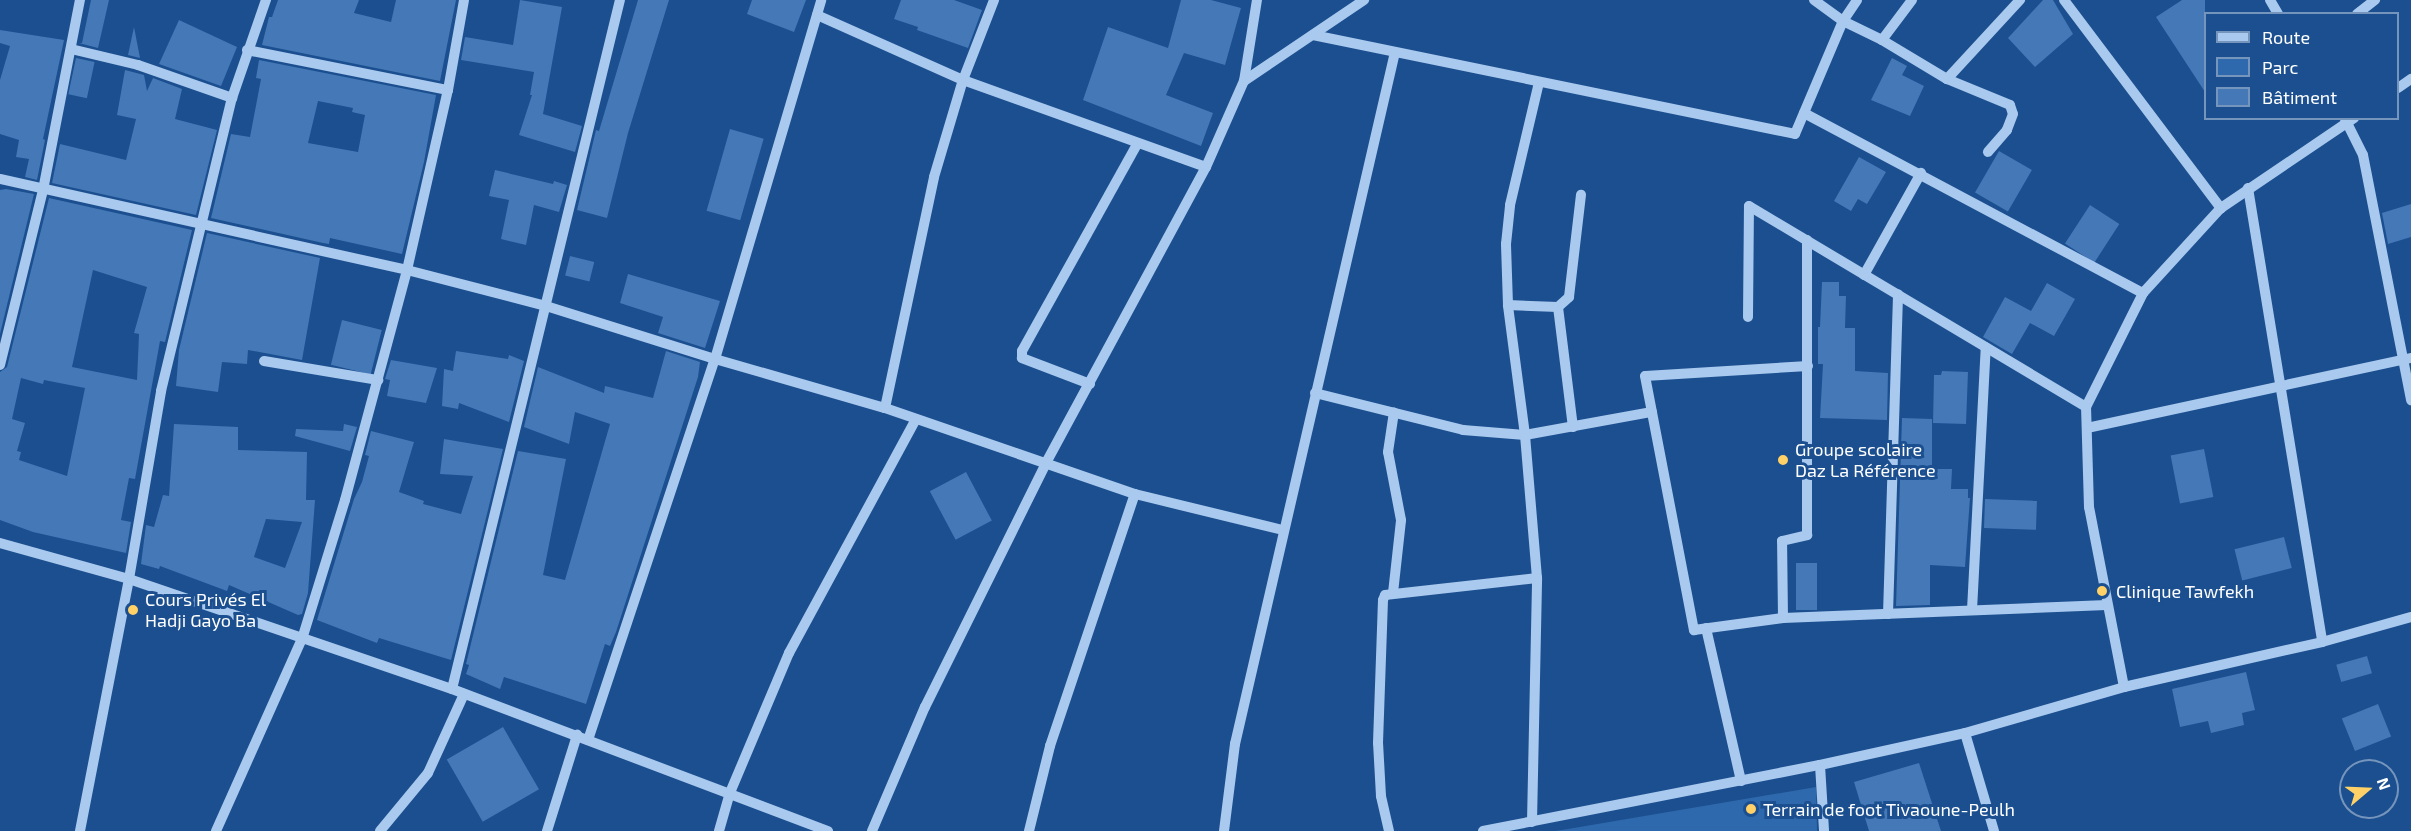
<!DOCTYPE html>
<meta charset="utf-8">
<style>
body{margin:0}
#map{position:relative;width:2411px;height:831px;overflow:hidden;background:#1b4f8f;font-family:"Exo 2",sans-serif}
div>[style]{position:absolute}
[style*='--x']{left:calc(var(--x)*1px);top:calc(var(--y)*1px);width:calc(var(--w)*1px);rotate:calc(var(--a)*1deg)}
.green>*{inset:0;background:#2e69ad}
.building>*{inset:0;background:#4478b7;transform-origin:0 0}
.minor>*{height:10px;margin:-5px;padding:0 5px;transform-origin:5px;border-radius:5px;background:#a9c9ee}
.dots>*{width:16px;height:16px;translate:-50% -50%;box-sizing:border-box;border:3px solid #1b4f8f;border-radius:50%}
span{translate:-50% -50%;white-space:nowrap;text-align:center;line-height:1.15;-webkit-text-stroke:6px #1b4f8f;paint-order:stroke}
.poi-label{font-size:18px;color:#fff}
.left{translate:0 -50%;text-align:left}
.legend{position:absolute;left:2204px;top:12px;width:195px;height:108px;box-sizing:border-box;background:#1b4f8f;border:2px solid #7695bc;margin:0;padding:8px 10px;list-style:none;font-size:18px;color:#fff}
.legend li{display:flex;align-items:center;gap:12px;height:30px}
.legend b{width:30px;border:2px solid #7695bc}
.north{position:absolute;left:2339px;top:759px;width:60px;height:60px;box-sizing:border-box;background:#1b4f8f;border:2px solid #7695bc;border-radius:50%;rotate:71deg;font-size:16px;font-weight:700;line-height:24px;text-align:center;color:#fff}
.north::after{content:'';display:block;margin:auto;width:21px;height:27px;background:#ffd166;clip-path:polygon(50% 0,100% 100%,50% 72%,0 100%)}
</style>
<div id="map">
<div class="green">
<div style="clip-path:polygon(1816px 787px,1817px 831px,1556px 831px)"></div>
</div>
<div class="building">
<div style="clip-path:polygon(91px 0,109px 0,98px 48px,79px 43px,82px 43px)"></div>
<div style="clip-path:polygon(278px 0,359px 0,354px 13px,391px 22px,396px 0,456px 0,440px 81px,262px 45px,269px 17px,272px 17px)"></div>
<div style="clip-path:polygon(520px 0,562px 7px,543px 114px,582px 126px,575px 152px,519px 135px,532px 95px,530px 95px,534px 72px,461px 60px,465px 37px,513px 45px)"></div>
<div style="clip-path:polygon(638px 0,669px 0,628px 133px,607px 218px,577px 210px,596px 130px,599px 131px)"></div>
<div style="clip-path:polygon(752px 0,806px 0,794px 32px,747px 14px)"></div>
<div style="clip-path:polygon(901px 0,954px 0,982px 10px,968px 48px,917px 30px,918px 27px,894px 19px)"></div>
<div style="clip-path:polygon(1181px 0,1211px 0,1241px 8px,1225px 65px,1184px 53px,1166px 95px,1213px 113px,1201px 146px,1083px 100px,1108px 27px,1168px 48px)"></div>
<div style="clip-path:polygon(2043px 0,2053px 0,2073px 34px,2035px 67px,2008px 38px)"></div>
<div style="clip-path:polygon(2182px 0,2205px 0,2205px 92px,2156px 17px)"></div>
<div style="clip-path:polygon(179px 20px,237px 47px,221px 86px,159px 64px)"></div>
<div style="clip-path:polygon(134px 27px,140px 58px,128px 55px)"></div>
<div style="clip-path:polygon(0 30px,64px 40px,43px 139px,45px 140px,37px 180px,25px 177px,29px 159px,16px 157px,19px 140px,0 134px,0 80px,10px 46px,0 43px)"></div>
<div style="left:76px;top:58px;width:19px;height:37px;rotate:12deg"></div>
<div style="clip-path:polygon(1892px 58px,1907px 66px,1902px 75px,1924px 86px,1910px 116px,1871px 100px)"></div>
<div style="clip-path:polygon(evenodd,259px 60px,436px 95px,424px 162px,402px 254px,330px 238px,329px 244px,323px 243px,211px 218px,231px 134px,250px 137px,261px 79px,256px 78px,259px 60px,318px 101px,353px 108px,352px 112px,365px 115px,358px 152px,308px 143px,318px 101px)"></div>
<div style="clip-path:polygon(125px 70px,144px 75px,147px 91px,153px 78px,182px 89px,175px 119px,217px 130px,196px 215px,52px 183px,60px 144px,126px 160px,136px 119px,117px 115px)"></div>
<div style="left:730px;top:129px;width:35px;height:85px;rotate:16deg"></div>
<div style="left:1999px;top:151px;width:38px;height:48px;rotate:30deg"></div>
<div style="clip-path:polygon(1859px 157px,1886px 172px,1867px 204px,1858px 199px,1851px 211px,1834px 201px)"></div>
<div style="clip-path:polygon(495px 170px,553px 184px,554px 181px,567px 185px,559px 212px,534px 205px,526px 245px,501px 239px,509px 200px,489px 196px)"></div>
<div style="clip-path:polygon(6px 189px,34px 194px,0 334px,0 190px)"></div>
<div style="clip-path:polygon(evenodd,49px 198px,192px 230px,165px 342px,160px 341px,135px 479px,129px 478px,121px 520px,131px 522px,126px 553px,33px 532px,0 520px,0 372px,7px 367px,49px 198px,93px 270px,147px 287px,134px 333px,139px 334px,137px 380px,72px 367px,93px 270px,49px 198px,21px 378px,43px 384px,44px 380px,85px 388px,67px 476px,19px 460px,21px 452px,17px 451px,25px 423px,12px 419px,21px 378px)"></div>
<div style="clip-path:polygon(2411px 204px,2411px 237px,2388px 244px,2382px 213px)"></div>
<div style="left:2090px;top:205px;width:35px;height:46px;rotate:33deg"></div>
<div style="clip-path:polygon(207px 233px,320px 258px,302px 360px,248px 350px,247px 364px,222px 362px,218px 392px,176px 386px,179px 350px)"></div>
<div style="left:570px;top:256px;width:25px;height:20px;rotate:14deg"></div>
<div style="clip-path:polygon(628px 274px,720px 301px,705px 348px,658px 333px,663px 317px,620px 303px)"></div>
<div style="clip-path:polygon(1822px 282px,1839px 282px,1839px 296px,1846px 296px,1845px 328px,1855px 328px,1855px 371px,1888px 373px,1887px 420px,1820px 418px,1823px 364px,1818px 364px,1818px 327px,1820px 327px)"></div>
<div style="clip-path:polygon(2047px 283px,2075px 299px,2054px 336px,2030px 323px,2012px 354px,1983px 337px,2005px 297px,2031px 311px)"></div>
<div style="left:342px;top:320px;width:41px;height:46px;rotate:14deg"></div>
<div style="clip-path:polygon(456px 351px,508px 359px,509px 355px,524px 361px,509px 422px,459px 403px,458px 409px,442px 406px,444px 369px,453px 371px)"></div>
<div style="clip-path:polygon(666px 351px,700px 362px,698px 377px,616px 632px,610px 646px,605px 644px,586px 704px,504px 677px,500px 689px,466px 674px,469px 665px,466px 664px,518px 451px,566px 459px,543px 575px,565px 580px,610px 424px,575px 412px,569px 444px,524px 427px,538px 367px,604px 393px,605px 386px,653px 398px)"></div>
<div style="clip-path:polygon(391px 360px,437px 368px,426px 403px,387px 396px,390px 380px,385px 379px)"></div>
<div style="clip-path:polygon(1942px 371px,1968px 372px,1966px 424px,1933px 423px,1934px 375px,1941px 375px)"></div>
<div style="clip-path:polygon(1902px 418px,1932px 419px,1932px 469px,1952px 469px,1951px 489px,1968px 489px,1968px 498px,1970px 498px,1965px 567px,1930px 565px,1930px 605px,1896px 606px)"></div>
<div style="clip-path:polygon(evenodd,174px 424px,238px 427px,238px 450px,307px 452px,306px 500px,315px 500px,308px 593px,302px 614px,298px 615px,229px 585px,227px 591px,160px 566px,159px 569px,141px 564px,146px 525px,154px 527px,163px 495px,169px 496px,174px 424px,266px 519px,302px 522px,285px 568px,254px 557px,266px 519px)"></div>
<div style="clip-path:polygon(344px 424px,357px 427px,350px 451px,295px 436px,296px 429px,343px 431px)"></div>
<div style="clip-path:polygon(371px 431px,414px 442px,399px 492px,424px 501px,423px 504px,461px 514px,473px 476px,440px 474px,444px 439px,503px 449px,451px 660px,379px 638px,377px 643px,317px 620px,354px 499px,362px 482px,369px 456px,365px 455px)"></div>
<div style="left:2204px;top:449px;width:49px;height:34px;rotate:79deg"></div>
<div style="left:966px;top:472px;width:55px;height:41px;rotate:62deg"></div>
<div style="left:1985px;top:499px;width:52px;height:29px;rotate:2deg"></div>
<div style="left:2284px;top:537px;width:32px;height:51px;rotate:76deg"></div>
<div style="left:1796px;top:563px;width:21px;height:47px"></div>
<div style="left:2367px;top:656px;width:18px;height:32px;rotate:74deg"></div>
<div style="clip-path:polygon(2246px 672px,2255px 710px,2242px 713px,2244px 725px,2211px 733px,2208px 721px,2180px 727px,2172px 689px)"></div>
<div style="left:2378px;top:704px;width:35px;height:39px;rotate:68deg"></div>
<div style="left:503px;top:727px;width:72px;height:65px;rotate:60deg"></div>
<div style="clip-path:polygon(1919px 763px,1941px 831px,1869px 831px,1854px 782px)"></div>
</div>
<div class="minor">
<div style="--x:1814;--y:0;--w:36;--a:36"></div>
<div style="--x:1843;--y:21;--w:43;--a:26"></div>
<div style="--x:1882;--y:40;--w:76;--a:31"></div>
<div style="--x:1947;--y:79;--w:68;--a:22.4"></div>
<div style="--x:2010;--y:105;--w:9;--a:72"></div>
<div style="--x:2013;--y:114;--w:17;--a:111"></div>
<div style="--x:2007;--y:130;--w:29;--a:131"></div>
<div style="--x:2064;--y:0;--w:261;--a:53"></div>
<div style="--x:2270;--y:0;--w:16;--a:60"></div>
<div style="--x:2357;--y:14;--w:23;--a:-38"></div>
<div style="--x:817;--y:15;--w:160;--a:24"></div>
<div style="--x:963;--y:80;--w:258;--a:19.7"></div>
<div style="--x:1313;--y:35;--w:492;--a:11.6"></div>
<div style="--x:1795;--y:134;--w:123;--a:-67"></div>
<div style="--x:1843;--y:21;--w:25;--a:-56"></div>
<div style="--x:1882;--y:40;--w:50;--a:-53.1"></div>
<div style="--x:71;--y:49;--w:69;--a:13.4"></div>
<div style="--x:138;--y:65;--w:100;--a:19.3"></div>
<div style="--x:247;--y:50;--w:205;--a:11.3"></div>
<div style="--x:1947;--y:79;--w:108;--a:-47.3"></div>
<div style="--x:1244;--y:81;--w:82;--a:-80.9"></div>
<div style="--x:2398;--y:88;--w:16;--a:-35"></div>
<div style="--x:1804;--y:113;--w:384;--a:28"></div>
<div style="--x:2345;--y:119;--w:40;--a:63.4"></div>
<div style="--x:2363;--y:155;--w:250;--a:78.9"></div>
<div style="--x:0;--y:179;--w:417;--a:12.6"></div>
<div style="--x:407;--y:270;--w:144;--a:14.5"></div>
<div style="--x:546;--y:306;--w:177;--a:17.4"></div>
<div style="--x:715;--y:359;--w:177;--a:16.1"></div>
<div style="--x:885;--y:408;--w:264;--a:19"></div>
<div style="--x:1135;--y:494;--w:152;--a:13.7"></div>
<div style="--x:2248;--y:188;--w:460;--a:80.7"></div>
<div style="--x:1749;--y:206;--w:392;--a:30.8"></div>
<div style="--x:1864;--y:275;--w:117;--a:-60.8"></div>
<div style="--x:1508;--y:305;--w:50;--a:2.3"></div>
<div style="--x:1558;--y:307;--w:15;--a:-42"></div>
<div style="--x:1569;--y:297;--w:103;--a:-83.3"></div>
<div style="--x:1558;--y:307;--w:121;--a:82.9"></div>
<div style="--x:1748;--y:317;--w:111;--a:-89.5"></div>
<div style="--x:264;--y:361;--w:116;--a:9.5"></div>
<div style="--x:0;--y:365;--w:180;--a:-76.2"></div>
<div style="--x:43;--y:190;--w:194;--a:-79"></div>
<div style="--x:1808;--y:366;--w:163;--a:176.5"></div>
<div style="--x:1645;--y:376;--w:259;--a:79.1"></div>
<div style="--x:1694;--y:630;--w:90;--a:-7.7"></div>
<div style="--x:1783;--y:618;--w:324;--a:-2.3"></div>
<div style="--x:1090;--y:384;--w:73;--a:-159.1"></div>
<div style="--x:1022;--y:358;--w:7;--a:-90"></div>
<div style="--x:1022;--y:351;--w:237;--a:-60.9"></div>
<div style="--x:1315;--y:393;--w:153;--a:14"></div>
<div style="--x:1463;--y:430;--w:62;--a:4.6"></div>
<div style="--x:1525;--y:435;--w:129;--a:-10.3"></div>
<div style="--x:885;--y:408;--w:236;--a:-78"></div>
<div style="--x:934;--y:177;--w:101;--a:-73.4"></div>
<div style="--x:963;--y:80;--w:86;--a:-68.8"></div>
<div style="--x:2087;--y:428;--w:331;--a:-12.2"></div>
<div style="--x:0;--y:543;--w:134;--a:15.6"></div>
<div style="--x:129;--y:579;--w:341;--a:18.8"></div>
<div style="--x:452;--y:689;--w:402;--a:20.7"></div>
<div style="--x:1393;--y:593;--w:73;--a:-83.7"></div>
<div style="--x:1401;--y:520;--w:69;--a:-100.8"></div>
<div style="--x:1388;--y:452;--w:40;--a:-81.5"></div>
<div style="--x:1972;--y:610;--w:263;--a:-87"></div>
<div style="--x:1888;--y:614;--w:320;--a:-88.2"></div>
<div style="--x:1783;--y:618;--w:77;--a:-90.7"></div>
<div style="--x:1782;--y:541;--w:26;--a:-13"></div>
<div style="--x:1807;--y:535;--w:295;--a:-90"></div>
<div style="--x:1706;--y:628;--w:157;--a:77.1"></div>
<div style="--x:2124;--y:687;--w:183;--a:-101"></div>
<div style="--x:2089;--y:507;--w:100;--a:-91.7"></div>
<div style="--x:2086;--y:407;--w:127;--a:-63.4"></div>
<div style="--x:2143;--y:293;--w:115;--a:-47.5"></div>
<div style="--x:2221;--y:208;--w:161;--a:-34.1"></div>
<div style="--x:452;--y:689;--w:709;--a:-76.3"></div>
<div style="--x:1965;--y:733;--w:102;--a:73.5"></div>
<div style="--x:588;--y:740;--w:402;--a:-71.6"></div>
<div style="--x:715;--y:359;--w:374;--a:-73.5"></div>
<div style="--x:1820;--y:765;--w:66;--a:86.5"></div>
<div style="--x:1532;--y:822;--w:244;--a:-88.8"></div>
<div style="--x:1537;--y:578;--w:144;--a:-94.8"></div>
<div style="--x:1525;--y:435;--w:131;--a:-97.5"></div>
<div style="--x:1508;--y:305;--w:61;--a:-91.9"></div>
<div style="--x:1506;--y:244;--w:39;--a:-84"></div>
<div style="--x:1510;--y:205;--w:126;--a:-76.7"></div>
<div style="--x:80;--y:831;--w:257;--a:-79"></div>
<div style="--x:129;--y:579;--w:191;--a:-80.3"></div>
<div style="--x:161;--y:391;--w:301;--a:-76.4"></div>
<div style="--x:232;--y:98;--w:104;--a:-70.9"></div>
<div style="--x:216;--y:831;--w:210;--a:-65.9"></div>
<div style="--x:302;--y:639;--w:145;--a:-72.8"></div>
<div style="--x:345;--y:500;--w:238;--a:-74.9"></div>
<div style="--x:407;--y:270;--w:185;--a:-77.2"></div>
<div style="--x:448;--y:90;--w:91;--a:-79.9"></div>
<div style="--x:380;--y:831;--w:75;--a:-50.4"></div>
<div style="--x:428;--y:773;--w:87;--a:-65.5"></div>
<div style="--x:547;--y:831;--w:101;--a:-72.6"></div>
<div style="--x:719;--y:831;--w:37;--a:-74"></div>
<div style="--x:729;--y:795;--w:154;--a:-67.1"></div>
<div style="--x:789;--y:653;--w:266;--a:-61.5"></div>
<div style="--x:872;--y:831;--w:135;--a:-66.9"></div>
<div style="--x:925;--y:707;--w:275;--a:-63.6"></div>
<div style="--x:1047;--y:461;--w:334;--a:-61.6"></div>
<div style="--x:1206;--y:167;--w:94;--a:-66.2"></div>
<div style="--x:1244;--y:81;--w:145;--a:-34"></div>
<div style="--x:1029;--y:831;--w:88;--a:-76.1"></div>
<div style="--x:1050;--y:746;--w:266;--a:-71.4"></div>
<div style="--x:1224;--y:831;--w:88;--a:-82.8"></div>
<div style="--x:1235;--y:744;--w:710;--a:-76.98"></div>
<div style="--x:1389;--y:831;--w:36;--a:-103"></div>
<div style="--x:1381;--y:796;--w:53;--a:-93.2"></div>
<div style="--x:1378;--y:743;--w:143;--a:-88"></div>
<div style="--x:1383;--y:600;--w:5;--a:-68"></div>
<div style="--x:1385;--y:595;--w:153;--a:-6.4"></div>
<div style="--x:1483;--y:831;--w:343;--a:-11.1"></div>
<div style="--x:1820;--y:765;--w:148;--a:-12.4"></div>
<div style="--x:1965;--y:733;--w:166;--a:-16.1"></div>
<div style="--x:2124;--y:687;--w:203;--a:-12.8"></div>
<div style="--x:2322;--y:642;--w:92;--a:-15.7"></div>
</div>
<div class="dots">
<div style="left:1783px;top:460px;background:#ffd166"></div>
<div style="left:2102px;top:591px;background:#ffd166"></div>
<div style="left:133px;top:610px;background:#ffd166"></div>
<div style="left:1751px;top:809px;background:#ffd166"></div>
</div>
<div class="poi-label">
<span class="left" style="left:1795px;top:460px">Groupe scolaire<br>Daz La Référence</span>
<span class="left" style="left:2116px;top:591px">Clinique Tawfekh</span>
<span class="left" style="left:145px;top:610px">Cours Privés El<br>Hadji Gayo Ba</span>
<span class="left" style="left:1763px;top:809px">Terrain de foot Tivaoune-Peulh</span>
</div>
<ul class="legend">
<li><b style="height:8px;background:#a9c9ee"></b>Route</li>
<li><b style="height:16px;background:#2e69ad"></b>Parc</li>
<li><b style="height:16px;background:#4478b7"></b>Bâtiment</li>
</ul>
<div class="north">N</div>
</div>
